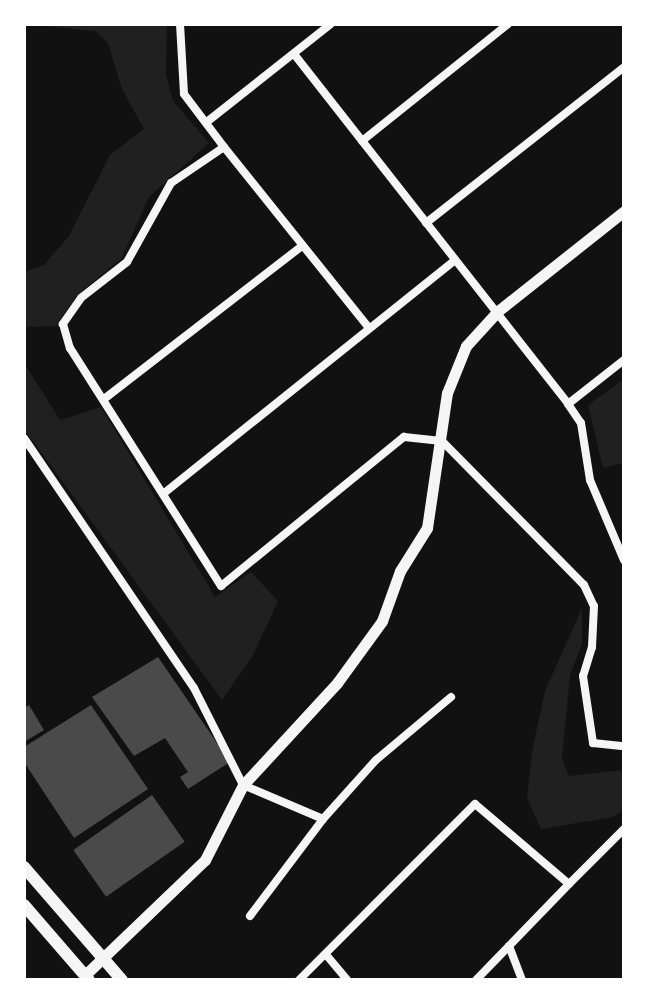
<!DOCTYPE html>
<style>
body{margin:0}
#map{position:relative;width:648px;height:1004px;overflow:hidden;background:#111;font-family:Cabin,sans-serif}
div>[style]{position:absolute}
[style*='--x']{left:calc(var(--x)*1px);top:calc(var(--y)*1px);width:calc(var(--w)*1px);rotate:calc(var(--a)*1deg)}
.green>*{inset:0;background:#202020}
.building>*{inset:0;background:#4a4a4a;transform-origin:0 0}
.minor>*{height:8px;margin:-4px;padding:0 4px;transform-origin:4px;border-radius:4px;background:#f5f5f5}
.tertiary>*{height:11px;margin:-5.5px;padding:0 5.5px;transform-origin:5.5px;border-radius:5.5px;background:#f5f5f5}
.secondary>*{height:12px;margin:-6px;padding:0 6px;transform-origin:6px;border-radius:6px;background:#f5f5f5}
span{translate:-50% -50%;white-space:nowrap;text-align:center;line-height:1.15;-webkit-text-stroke:6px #fff;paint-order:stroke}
.frame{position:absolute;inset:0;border:26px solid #fff;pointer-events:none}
</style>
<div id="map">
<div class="green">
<div style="clip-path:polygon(24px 24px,167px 24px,166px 74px,173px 101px,209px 143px,149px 197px,121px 259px,77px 295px,56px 326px,24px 327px,24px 272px,44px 265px,69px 236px,110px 155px,144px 129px,122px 89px,108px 43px,95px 31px)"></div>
<div style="clip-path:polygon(24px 363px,60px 420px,101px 407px,215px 597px,251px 572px,278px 601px,253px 655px,222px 700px,24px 429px)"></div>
<div style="clip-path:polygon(624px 379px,624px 463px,603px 468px,588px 405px)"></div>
<div style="clip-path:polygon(582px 608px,582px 644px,570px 675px,562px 759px,569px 776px,624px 770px,624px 810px,613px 817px,541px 829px,527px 799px,532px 752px,545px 691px)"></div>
</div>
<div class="building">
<div style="clip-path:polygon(158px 657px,230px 762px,188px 789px,180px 777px,188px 772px,165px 738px,134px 756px,92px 697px)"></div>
<div style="clip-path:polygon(29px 705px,44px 730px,24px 742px,24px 708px)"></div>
<div style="clip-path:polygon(91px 705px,148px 789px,74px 838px,24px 762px,24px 747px)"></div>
<div style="left:152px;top:795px;width:57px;height:96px;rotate:55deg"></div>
</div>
<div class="minor">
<div style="--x:180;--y:24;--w:70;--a:86.7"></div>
<div style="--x:184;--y:94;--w:66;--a:53"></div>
<div style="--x:224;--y:147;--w:64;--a:145.8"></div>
<div style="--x:171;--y:183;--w:90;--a:119.1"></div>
<div style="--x:127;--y:262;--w:58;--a:142"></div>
<div style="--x:81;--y:298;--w:32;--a:125"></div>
<div style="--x:63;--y:324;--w:25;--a:74"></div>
<div style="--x:70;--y:348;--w:282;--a:57.6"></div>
<div style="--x:221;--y:586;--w:236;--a:-39.2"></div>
<div style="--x:404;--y:437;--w:38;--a:6"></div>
<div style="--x:442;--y:441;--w:202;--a:45.4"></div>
<div style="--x:584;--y:585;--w:23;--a:65"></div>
<div style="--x:594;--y:606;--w:41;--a:92.8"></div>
<div style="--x:592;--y:647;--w:30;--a:107"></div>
<div style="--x:583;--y:676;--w:68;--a:81.5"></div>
<div style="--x:593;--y:743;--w:31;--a:6"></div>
<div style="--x:294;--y:54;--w:444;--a:51.9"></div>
<div style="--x:568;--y:404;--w:23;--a:56"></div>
<div style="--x:581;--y:423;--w:58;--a:81"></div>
<div style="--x:590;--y:480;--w:87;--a:67"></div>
<div style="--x:208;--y:121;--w:157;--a:-38.3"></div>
<div style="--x:362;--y:141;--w:187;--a:-38.7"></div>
<div style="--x:224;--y:147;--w:231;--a:51.3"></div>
<div style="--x:426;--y:223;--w:252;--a:-38.2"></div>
<div style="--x:104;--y:399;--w:250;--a:-37.7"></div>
<div style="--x:568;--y:404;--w:71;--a:-38.2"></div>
<div style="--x:24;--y:438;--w:302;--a:55.8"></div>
<div style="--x:194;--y:688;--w:109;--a:63.2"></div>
<div style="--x:243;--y:785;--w:87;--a:23"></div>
<div style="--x:323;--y:819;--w:79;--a:-48.1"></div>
<div style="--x:376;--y:760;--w:98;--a:-40"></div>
<div style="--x:163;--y:494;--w:371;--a:-38.7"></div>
<div style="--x:250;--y:916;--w:121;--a:-53"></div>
<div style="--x:509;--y:946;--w:36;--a:69"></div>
<div style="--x:328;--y:957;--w:30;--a:50"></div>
<div style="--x:299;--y:980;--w:249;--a:-45"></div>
<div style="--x:475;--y:804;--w:123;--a:40.4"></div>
<div style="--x:569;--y:884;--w:78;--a:-45"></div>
<div style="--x:476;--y:980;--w:134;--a:-45.9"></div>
</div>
<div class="tertiary">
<div style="--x:85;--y:975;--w:166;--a:-43.8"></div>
<div style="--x:205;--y:860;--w:84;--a:-63.1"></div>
<div style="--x:243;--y:785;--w:139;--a:-47.3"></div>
<div style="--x:337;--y:683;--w:77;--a:-54"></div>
<div style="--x:382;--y:621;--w:53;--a:-70.2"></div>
<div style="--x:400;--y:571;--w:51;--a:-57.9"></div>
<div style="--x:427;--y:528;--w:136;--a:-81.6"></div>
<div style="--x:447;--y:393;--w:51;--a:-68"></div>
<div style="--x:466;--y:346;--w:47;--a:-47.6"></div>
<div style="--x:498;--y:311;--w:161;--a:-38.4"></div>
</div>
<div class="secondary">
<div style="--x:24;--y:867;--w:150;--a:49.1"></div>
<div style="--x:24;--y:905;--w:99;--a:49.1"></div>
</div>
<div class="frame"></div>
</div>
